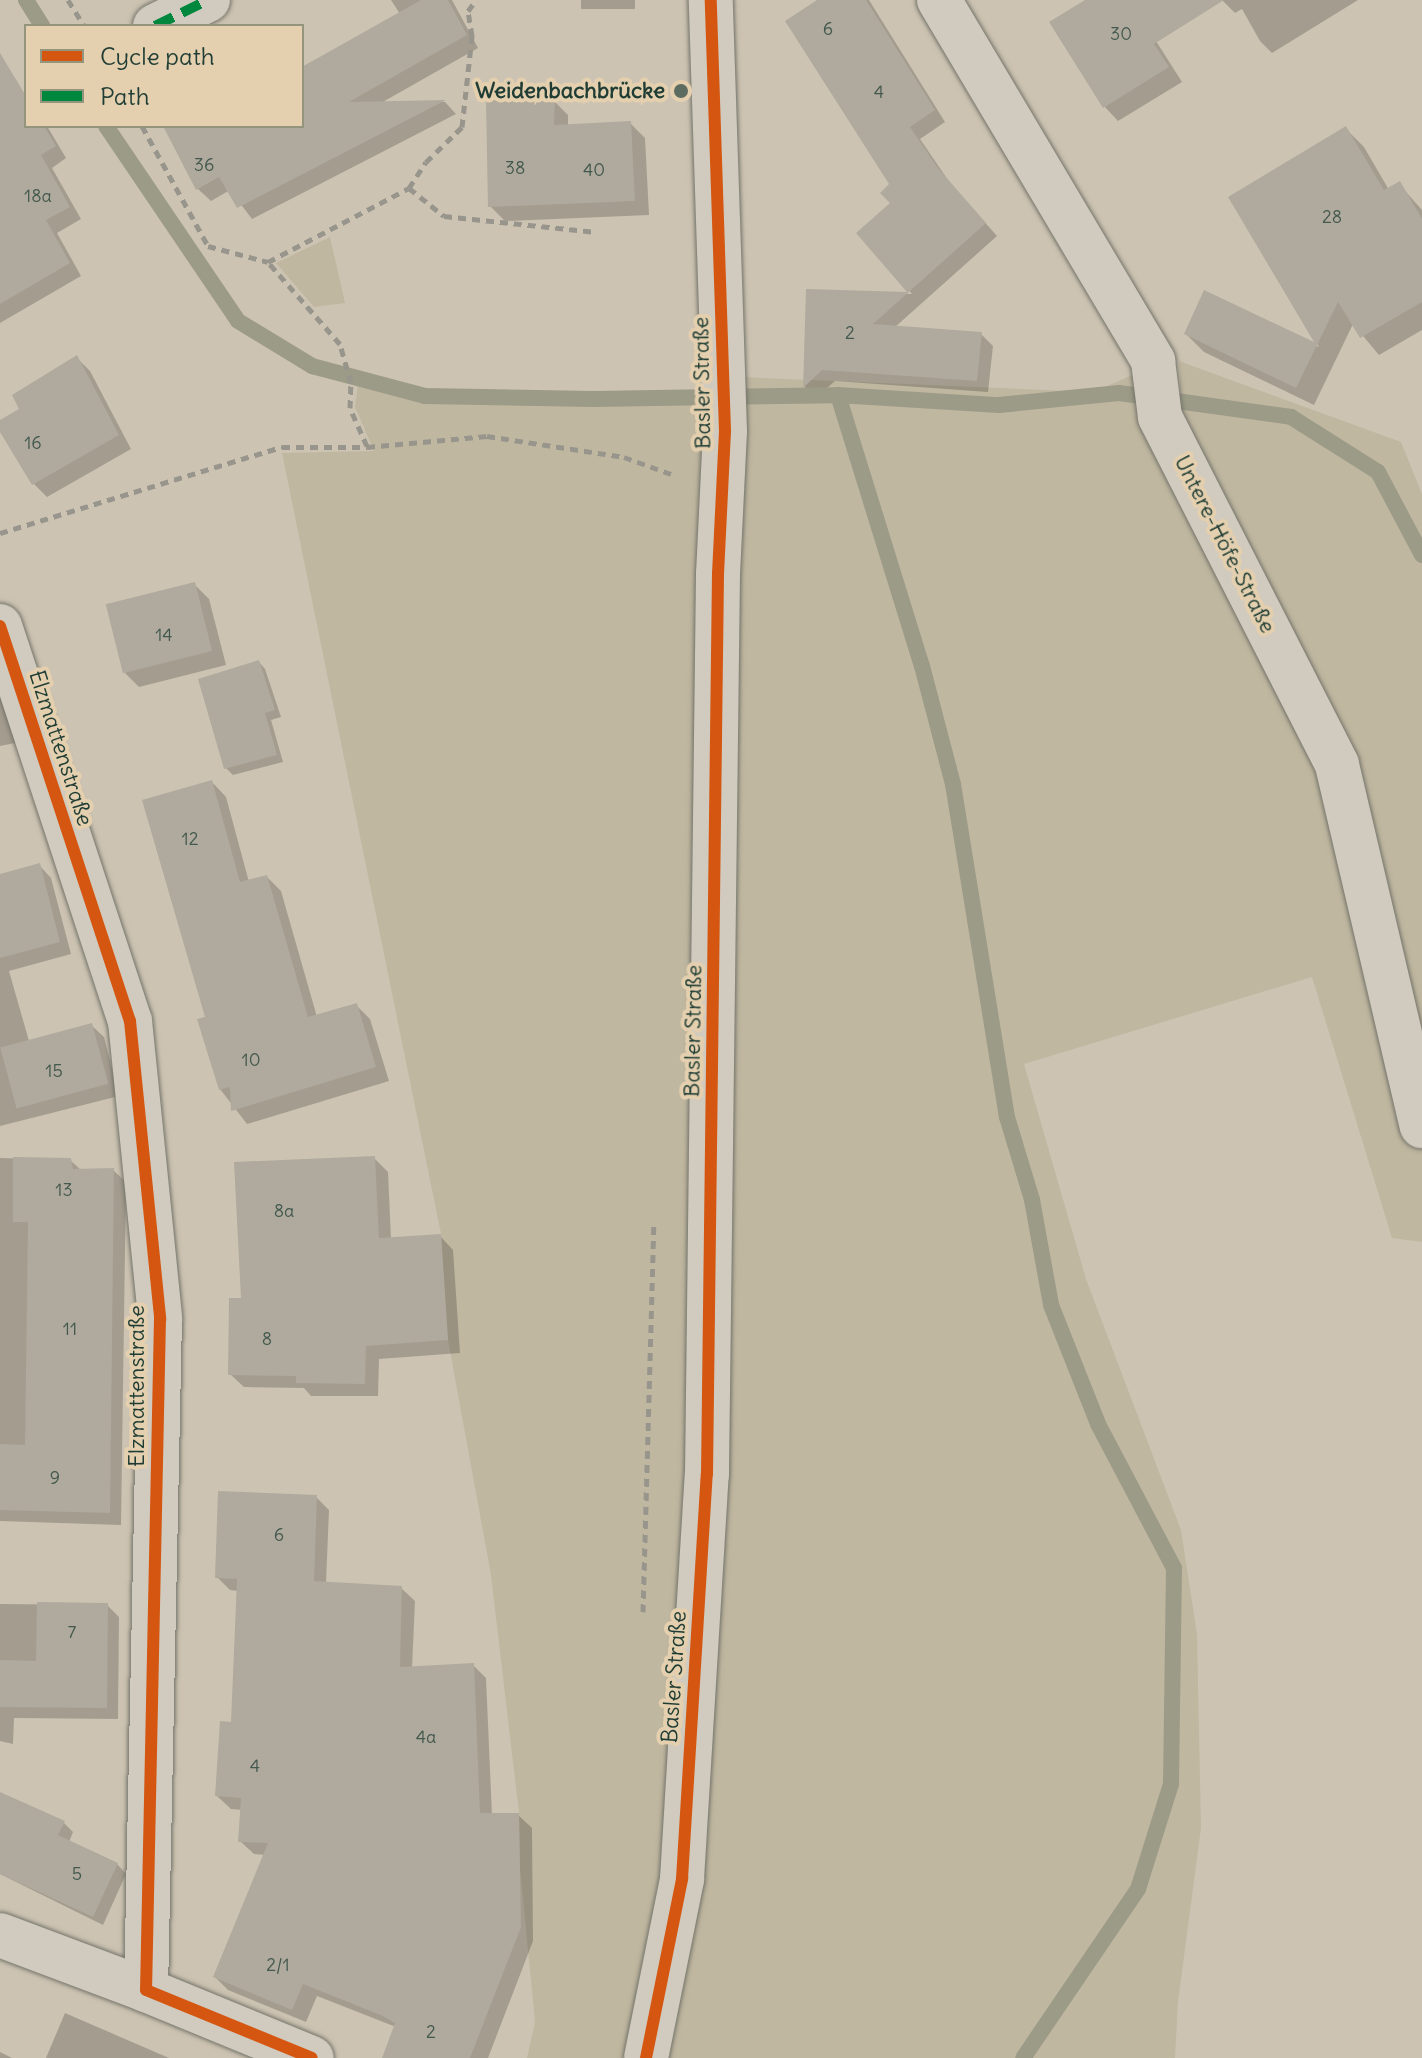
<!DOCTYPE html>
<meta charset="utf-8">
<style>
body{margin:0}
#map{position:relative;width:1422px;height:2058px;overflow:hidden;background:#cdc3b2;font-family:Delius,sans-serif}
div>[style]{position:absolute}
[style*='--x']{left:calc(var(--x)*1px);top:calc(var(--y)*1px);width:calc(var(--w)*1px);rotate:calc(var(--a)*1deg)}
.green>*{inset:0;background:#c0b7a0}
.shadow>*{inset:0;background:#0003;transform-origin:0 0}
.stream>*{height:16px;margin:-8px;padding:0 8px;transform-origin:8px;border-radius:8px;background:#9c9b87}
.building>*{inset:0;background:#afaa9d;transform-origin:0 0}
.path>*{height:5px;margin-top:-2.5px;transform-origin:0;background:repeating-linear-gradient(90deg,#97958c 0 8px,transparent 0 14px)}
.roads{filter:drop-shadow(0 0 2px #73746a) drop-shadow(0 0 2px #73746a)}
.street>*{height:44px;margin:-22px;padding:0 22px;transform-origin:22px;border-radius:22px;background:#d1cabe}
.secondary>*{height:44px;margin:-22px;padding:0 22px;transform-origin:22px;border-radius:22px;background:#d1cabe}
.quiet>*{height:10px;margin-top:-5px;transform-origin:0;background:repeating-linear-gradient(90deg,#00873e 0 20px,transparent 0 30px)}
.cycleway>*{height:12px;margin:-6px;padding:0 6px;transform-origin:6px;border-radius:6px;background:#d45610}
.dots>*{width:22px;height:22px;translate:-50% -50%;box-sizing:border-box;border:4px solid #e4cfae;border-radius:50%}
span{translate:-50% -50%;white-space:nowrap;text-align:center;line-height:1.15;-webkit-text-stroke:8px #e4cfae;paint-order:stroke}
.number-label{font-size:18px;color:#43584e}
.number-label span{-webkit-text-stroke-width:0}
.poi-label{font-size:22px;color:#1f3d34;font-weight:700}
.right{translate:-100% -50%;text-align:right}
.street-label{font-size:22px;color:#1f3d34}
.legend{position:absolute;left:24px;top:24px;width:280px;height:104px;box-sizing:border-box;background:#e4cfae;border:2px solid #95957d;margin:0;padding:10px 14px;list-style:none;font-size:24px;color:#1f3d34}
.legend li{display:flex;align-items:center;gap:16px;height:40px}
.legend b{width:40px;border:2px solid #95957d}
</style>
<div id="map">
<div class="green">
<div style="clip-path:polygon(330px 237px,345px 303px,314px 307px,276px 263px)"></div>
<div style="clip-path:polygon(1179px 361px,1401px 442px,1422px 494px,1422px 1242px,1392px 1238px,1312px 977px,1024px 1064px,1086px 1279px,1181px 1530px,1197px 1634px,1201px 1828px,1178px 2002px,1175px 2058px,527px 2058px,535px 2022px,520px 1868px,519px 1813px,491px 1575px,448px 1340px,441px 1234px,282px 453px,374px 451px,355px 407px,358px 383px,427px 401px,708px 404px,740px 377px,1093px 392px,1137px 373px,1182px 424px)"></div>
</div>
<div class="shadow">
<div style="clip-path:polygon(391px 0,452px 0,478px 48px,381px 103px,445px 102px,456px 114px,252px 219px,230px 190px,211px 201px,198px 189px,192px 126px,302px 126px,302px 67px,400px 14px)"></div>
<div style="left:581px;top:0;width:54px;height:9px"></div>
<div style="clip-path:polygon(821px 0,869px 0,945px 122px,920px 139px,950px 183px,997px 236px,894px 328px,981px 334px,993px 346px,988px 392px,835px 381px,816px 398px,805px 387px,808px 291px,912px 294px,859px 233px,892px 203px,892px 184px)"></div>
<div style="clip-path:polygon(1089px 0,1130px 0,1182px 82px,1118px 121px,1104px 106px)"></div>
<div style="clip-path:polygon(1222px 0,1358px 0,1272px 53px,1260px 41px,1242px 9px,1235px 13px)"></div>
<div style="clip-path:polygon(0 90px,26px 97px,26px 126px,47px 126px,66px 158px,52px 168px,81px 219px,57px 233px,81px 276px,0 323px)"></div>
<div style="clip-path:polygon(554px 101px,568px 115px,568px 126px,630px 123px,645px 138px,649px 215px,505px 221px,490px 206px)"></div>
<div style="clip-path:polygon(1346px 129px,1364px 147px,1389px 190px,1399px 184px,1422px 210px,1422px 330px,1379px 355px,1353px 324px,1314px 405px,1204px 352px,1186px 334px,1205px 293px,1319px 347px,1231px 197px)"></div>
<div style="clip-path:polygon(77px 358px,90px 371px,131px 449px,47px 497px,34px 484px,0 428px,0 422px,22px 410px)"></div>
<div style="clip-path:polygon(194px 584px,209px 599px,226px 665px,139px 687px,125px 673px)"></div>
<div style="clip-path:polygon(259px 662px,265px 669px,281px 717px,271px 720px,283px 762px,233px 775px,226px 768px)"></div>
<div style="clip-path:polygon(0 681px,20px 742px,0 746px)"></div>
<div style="clip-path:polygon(212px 782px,226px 797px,249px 882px,267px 877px,281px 891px,317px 1017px,356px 1005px,370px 1019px,389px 1081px,247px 1124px,220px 1089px,207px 1018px)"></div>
<div style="clip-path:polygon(39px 865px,51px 878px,71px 954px,9px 971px,29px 1041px,91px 1025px,104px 1037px,119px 1096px,0 1126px,0 876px)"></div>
<div style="clip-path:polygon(0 1158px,70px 1160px,82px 1171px,113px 1170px,126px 1182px,121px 1525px,0 1521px)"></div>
<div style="clip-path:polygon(374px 1158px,388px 1172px,391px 1239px,440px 1236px,453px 1250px,460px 1353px,379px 1359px,378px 1396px,311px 1396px,304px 1388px,244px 1387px,230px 1374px,243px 1300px)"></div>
<div style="clip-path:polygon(316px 1497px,329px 1510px,326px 1583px,401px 1588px,415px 1601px,412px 1668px,473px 1665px,486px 1678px,492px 1815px,518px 1815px,532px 1828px,533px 1941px,488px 2058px,395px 2058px,396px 2027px,317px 1996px,306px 2022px,228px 1990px,215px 1977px,266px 1855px,254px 1854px,240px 1841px,243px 1810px,231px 1809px,217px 1796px,233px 1724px,239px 1591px,230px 1590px,217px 1577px)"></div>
<div style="clip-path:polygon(0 1604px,107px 1605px,119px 1617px,118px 1719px,14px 1718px,13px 1744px,0 1741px)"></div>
<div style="clip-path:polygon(0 1794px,63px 1822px,73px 1832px,69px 1842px,117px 1864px,126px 1874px,103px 1925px,0 1874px)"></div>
<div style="clip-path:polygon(65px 2013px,169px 2058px,46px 2058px)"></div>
<div style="clip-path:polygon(0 2052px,12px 2058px,0 2058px)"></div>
</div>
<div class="stream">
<div style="--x:26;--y:0;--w:31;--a:58"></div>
<div style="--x:106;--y:126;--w:235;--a:55.9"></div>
<div style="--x:238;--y:321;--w:87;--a:31.3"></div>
<div style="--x:312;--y:366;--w:117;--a:14.9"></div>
<div style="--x:425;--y:396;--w:168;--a:1"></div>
<div style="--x:593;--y:399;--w:245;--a:-0.9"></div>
<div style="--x:838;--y:395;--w:161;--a:3.6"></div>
<div style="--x:999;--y:405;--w:121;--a:-5.7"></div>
<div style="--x:1119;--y:393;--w:174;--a:7.9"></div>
<div style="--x:1291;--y:417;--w:103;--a:32.3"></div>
<div style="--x:1378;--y:472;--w:94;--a:62.1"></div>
<div style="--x:838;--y:395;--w:284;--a:72.8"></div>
<div style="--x:922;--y:666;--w:122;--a:75.3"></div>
<div style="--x:953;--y:784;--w:337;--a:80.8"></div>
<div style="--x:1007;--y:1117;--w:87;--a:73.2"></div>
<div style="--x:1032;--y:1200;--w:107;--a:79.7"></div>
<div style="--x:1051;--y:1305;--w:128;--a:68.4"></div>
<div style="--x:1098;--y:1424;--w:163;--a:62.2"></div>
<div style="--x:1174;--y:1568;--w:216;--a:90.8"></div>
<div style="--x:1171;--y:1784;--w:110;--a:107.4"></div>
<div style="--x:1138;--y:1889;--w:204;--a:124.2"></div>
</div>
<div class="building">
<div style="clip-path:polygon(421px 0,448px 0,467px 35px,349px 102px,446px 100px,237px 208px,219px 177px,196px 190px,163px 126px,302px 126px,302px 67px)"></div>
<div style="clip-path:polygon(817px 0,866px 0,935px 110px,910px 127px,938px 168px,986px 223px,873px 324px,982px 332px,977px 381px,822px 370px,803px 388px,806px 289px,907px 292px,856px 233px,890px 203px,880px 193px,889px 184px,785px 21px)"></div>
<div style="clip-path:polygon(1085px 0,1224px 0,1154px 44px,1169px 67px,1103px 108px,1049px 22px)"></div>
<div style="clip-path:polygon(0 53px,26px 96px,26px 126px,44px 126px,56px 146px,41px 155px,70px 207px,46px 220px,70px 263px,0 304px)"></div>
<div style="clip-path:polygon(555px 99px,554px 125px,631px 121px,635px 201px,488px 207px,486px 100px)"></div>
<div style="clip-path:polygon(1346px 126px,1384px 190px,1400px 181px,1422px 219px,1422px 302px,1360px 338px,1338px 302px,1296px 388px,1184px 334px,1204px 290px,1314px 342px,1228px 197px)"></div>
<div style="clip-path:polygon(77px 355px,119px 435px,32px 485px,0 432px,0 420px,19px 409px,12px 395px)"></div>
<div style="left:195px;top:582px;width:71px;height:92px;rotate:76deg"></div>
<div style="clip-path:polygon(259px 660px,275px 710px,265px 713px,277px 755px,224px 769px,198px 679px)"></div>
<div style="clip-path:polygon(212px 780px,240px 882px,267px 875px,308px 1017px,357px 1003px,376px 1067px,231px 1111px,230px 1087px,219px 1090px,197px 1019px,205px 1017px,142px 800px)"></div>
<div style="clip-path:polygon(40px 863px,60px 942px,0 958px,0 874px)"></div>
<div style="left:92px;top:1023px;width:63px;height:95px;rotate:75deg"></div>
<div style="clip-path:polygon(375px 1156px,379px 1238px,441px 1234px,448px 1340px,366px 1346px,365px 1384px,296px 1383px,296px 1376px,228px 1375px,229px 1298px,241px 1298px,234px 1162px)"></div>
<div style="clip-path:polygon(13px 1157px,71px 1158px,73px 1169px,114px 1168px,110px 1513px,0 1510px,0 1444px,25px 1445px,28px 1222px,13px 1222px)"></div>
<div style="clip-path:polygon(218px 1491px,317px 1495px,314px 1581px,402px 1586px,400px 1667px,474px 1663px,480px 1813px,519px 1813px,521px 1927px,470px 2058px,382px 2058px,395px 2023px,383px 2016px,303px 1984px,292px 2010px,213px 1977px,268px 1843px,238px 1842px,241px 1798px,215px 1796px,220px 1721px,231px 1722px,237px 1579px,215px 1578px)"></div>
<div style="clip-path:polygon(37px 1602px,108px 1603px,107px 1708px,0 1707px,0 1660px,36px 1661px)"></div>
<div style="clip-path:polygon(0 1792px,65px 1821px,58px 1835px,118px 1863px,93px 1917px,0 1874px)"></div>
</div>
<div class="path">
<div style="--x:68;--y:0;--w:31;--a:58"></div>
<div style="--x:142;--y:126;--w:137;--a:61.2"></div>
<div style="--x:208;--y:246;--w:62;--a:14.9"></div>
<div style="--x:409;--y:188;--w:45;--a:38.7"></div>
<div style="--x:444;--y:216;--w:153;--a:6"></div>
<div style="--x:367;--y:446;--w:42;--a:-114.1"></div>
<div style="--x:350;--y:408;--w:25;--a:-88"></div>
<div style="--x:351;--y:383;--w:41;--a:-105.8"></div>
<div style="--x:340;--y:344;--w:109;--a:-131.3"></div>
<div style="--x:268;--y:262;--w:159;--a:-27.7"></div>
<div style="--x:409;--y:188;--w:31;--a:-57"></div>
<div style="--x:426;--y:162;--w:50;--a:-44.2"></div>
<div style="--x:462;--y:127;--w:92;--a:-83.7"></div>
<div style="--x:472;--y:36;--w:25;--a:-99"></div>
<div style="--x:468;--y:11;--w:14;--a:-54"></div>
<div style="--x:0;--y:533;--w:295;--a:-17"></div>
<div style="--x:282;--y:447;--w:85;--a:0"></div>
<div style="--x:367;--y:447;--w:121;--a:-5.2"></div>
<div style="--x:487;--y:436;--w:139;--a:8.7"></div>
<div style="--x:624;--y:457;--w:50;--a:19.9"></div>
<div style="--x:643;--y:1612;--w:390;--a:-88.4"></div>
</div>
<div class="roads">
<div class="street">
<div style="--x:939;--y:0;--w:420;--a:59.3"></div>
<div style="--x:1153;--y:361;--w:56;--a:82.9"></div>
<div style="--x:1160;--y:417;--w:390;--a:63"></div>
<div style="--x:1337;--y:765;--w:371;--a:76.8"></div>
<div style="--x:155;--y:26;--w:59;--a:-26.1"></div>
<div style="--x:0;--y:626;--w:416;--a:71.8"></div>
<div style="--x:130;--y:1021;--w:299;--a:84.2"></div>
<div style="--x:160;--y:1318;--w:672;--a:91.19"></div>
<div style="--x:146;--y:1990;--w:179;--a:22.3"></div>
<div style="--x:0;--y:1935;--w:156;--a:20.6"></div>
</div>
<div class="secondary">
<div style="--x:646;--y:2058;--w:183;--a:-78.6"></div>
<div style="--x:682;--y:1879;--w:406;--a:-86.5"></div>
<div style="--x:707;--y:1474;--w:900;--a:-89.3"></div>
<div style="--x:718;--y:574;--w:143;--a:-87.2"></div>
<div style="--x:725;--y:431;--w:431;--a:-91.9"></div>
</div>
</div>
<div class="quiet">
<div style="--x:155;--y:26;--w:59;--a:-26.1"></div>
</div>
<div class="cycleway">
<div style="--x:0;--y:626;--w:416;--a:71.8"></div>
<div style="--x:130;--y:1021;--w:299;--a:84.2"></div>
<div style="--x:160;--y:1318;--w:672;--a:91.19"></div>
<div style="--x:146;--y:1990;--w:179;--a:22.3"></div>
<div style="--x:646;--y:2058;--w:183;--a:-78.6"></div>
<div style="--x:682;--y:1879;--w:406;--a:-86.5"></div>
<div style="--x:707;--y:1474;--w:900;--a:-89.3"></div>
<div style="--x:718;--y:574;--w:143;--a:-87.2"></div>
<div style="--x:725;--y:431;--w:431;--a:-91.9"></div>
</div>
<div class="dots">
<div style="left:681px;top:91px;background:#5c6c60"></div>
</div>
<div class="number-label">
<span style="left:828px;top:29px">6</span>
<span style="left:1121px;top:34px">30</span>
<span style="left:879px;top:92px">4</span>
<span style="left:204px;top:165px">36</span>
<span style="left:515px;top:168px">38</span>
<span style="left:594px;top:170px">40</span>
<span style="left:38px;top:196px">18a</span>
<span style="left:1332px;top:217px">28</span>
<span style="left:850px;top:333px">2</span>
<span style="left:33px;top:443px">16</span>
<span style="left:164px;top:635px">14</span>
<span style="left:190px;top:839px">12</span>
<span style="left:251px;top:1060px">10</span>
<span style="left:54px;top:1071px">15</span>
<span style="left:64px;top:1190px">13</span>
<span style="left:284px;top:1211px">8a</span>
<span style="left:70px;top:1329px">11</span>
<span style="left:267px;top:1339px">8</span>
<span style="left:55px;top:1478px">9</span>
<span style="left:279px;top:1535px">6</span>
<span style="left:72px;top:1632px">7</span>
<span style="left:426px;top:1737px">4a</span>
<span style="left:255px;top:1766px">4</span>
<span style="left:77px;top:1874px">5</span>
<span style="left:278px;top:1965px">2/1</span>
<span style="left:431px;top:2032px">2</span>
</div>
<div class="poi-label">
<span class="right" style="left:665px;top:91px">Weidenbachbrücke</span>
</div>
<div class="street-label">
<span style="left:702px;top:383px;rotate:-91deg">Basler Straße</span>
<span style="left:1225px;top:544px;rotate:63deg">Untere-Höfe-Straße</span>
<span style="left:61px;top:748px;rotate:72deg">Elzmattenstraße</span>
<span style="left:693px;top:1031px;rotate:-89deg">Basler Straße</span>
<span style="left:137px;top:1386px;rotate:-90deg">Elzmattenstraße</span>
<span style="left:674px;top:1677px;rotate:-86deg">Basler Straße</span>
</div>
<ul class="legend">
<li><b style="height:10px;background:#d45610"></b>Cycle path</li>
<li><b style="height:10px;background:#00873e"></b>Path</li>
</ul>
</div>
